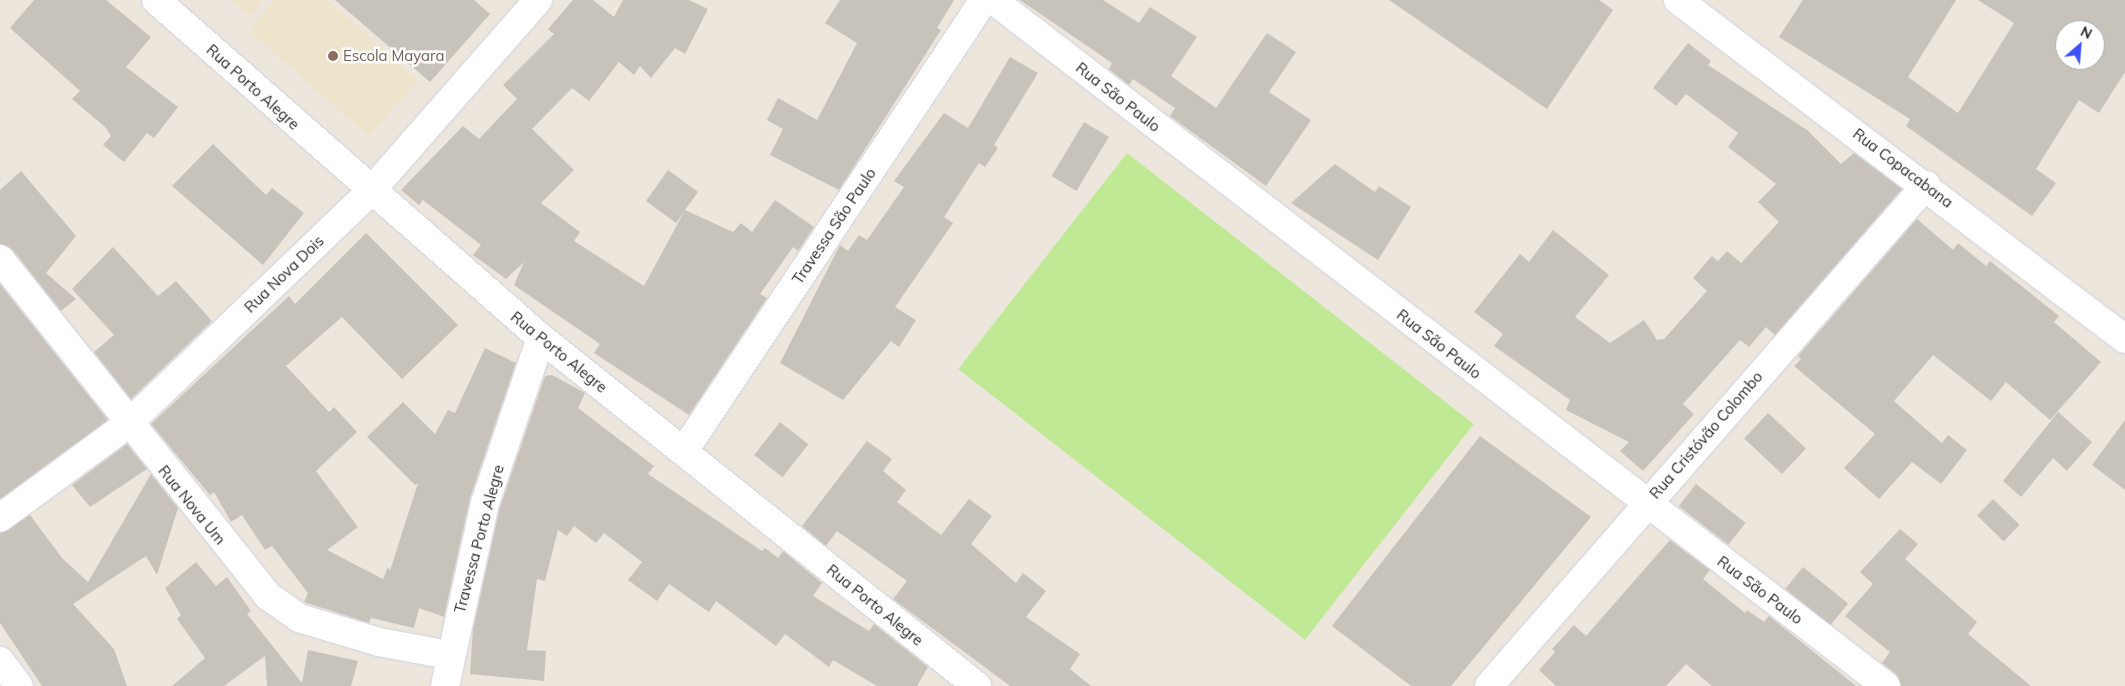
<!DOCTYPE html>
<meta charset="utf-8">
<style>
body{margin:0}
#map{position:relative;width:2125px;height:686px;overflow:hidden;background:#ece6dc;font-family:Mulish,sans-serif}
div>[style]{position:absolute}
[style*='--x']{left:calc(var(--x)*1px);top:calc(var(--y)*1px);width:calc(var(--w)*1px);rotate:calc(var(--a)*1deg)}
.education>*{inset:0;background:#ede4cb}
.pitch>*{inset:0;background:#bfe994;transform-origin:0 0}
.building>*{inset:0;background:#c7c3bb;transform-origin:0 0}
.roads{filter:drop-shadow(0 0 1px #d1d3e2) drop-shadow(0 0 1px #d1d3e2)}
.street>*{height:28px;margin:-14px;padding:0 14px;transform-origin:14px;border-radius:14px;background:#fff}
.dots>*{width:14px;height:14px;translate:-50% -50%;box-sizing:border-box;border:2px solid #fff;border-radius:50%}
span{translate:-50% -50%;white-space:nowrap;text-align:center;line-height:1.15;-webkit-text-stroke:5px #fff;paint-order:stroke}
.education-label{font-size:15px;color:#785e54}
.left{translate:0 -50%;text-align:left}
.street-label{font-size:15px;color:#2a2a2a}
.north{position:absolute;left:2055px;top:20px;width:50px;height:50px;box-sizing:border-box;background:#fff;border:1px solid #aaa;border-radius:50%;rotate:27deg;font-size:14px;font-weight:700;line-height:20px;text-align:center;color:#2a2a2a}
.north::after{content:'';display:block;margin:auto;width:18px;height:22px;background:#3c52f8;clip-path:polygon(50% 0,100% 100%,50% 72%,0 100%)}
</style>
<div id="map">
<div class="education">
<div style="clip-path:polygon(231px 0,264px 0,250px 16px)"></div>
<div style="clip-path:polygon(274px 0,327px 0,418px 80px,369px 136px,249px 31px)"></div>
</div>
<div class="pitch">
<div style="left:1127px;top:153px;width:440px;height:274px;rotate:38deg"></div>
</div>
<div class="building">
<div style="clip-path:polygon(34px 0,106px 0,151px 37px,126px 67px,178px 107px,154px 138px,147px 133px,124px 162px,103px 145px,111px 136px,105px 127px,72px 99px,80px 91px,10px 28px)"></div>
<div style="clip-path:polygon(335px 0,474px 0,490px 14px,430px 82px)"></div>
<div style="clip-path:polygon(573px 0,593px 0,614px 17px,623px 0,689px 0,708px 9px,685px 54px,675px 48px,651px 78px,640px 66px,634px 75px,619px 62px,589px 101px,572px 88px,532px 129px,574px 170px,541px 203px,580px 232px,574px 241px,644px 286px,684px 212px,676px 223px,646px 201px,668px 170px,698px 192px,685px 210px,733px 232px,741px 223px,752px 232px,775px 200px,814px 227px,798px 251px,793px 247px,760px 294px,767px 298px,689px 415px,594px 353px,600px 344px,514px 285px,524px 262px,506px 279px,473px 255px,481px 245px,423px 200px,419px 205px,401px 190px,463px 126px,479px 139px,517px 99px,503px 85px,554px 34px,548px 29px)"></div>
<div style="clip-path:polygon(840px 0,954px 0,937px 28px,941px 30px,839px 190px,770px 155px,783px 129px,767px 120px,778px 98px,817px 120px,857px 43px,825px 23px)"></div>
<div style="clip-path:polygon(1020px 0,1103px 0,1139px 23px,1150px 7px,1197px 37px,1171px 76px,1216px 108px,1267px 33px,1296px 52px,1269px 92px,1311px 120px,1266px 186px,1170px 116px,1175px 108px,1133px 79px,1129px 85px,1109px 69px,1112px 63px)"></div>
<div style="clip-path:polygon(1389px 0,1599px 0,1613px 10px,1547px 109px)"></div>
<div style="clip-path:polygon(evenodd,1803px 0,1956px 0,1908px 77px,1958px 113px,2014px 23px,1978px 0,2125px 0,2125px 72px,2099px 113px,2079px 100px,2036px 169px,2056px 183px,2032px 216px,1906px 126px,1910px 119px,1779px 37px,1803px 0,2065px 30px,2095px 30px,2095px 60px,2065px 60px,2065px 30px)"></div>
<div style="clip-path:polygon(1688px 43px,1711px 61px,1708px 65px,1807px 130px,1841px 164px,1854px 153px,1902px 189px,1775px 335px,1766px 327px,1749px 347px,1740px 340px,1683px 404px,1694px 414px,1643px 471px,1620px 451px,1629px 442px,1566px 410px,1570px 400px,1494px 346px,1503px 334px,1474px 312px,1520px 254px,1529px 262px,1553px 230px,1609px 275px,1575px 317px,1610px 343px,1644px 320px,1657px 340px,1664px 339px,1707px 291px,1693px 278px,1712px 256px,1718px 261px,1727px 251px,1741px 263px,1779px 222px,1758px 202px,1776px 184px,1728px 147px,1738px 133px,1686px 94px,1676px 106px,1653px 88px)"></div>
<div style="clip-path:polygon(1010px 57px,1038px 73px,994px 145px,998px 148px,985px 167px,979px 163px,944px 217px,953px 223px,895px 307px,916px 320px,899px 347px,891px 341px,843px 400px,780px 363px,840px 245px,848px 251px,859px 235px,867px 240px,904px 187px,894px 181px,944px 113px,968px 128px)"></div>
<div style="left:1084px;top:122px;width:29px;height:63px;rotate:31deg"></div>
<div style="clip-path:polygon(213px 144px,266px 195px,272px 188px,304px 213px,263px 265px,172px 186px)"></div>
<div style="clip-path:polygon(1335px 164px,1375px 192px,1379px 186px,1411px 207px,1378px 260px,1291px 203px)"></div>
<div style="clip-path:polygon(21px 171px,76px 236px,46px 273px,76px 299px,61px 311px,12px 249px,0 244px,0 190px)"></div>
<div style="clip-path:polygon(1917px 219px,1953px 250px,1958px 243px,1986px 266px,1990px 261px,2059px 316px,2054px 322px,2101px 362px,2050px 420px,2006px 382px,1991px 401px,1933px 355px,1894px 401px,1942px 443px,1948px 435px,1967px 450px,1941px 484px,1912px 462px,1879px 499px,1844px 468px,1875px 434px,1794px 366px,1801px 359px,1798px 356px)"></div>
<div style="clip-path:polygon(366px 233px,458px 325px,402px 379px,342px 317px,286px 366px,329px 412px,334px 407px,357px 432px,316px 471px,358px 527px,327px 550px,383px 579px,388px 567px,390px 571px,418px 483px,415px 485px,367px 437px,403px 402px,435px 434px,448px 410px,455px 413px,485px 348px,516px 363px,470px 498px,444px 617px,419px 608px,414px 628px,371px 618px,369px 623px,304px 602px,308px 593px,272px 546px,265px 550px,242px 515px,231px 522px,214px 492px,210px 495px,151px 424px,289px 296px,295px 304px)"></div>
<div style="clip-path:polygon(113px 247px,158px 296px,176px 281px,212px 321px,131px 399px,94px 352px,114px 335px,72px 289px)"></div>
<div style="clip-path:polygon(0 284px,108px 420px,0 499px)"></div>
<div style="clip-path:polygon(552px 375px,585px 393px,578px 408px,654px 466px,648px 474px,762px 551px,765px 548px,778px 558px,783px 551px,822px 583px,813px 596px,869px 631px,874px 624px,928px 667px,917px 686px,877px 686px,833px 660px,829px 667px,785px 634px,776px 646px,716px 601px,709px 612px,669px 584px,657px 601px,628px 580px,642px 562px,604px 533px,596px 543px,574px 526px,567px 536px,558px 530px,545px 581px,537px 579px,527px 650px,546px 651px,544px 681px,470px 674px,473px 629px,500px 507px,545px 376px)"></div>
<div style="clip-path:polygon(2058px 412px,2092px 442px,2067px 471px,2053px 458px,2021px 497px,2003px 481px)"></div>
<div style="left:1768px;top:413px;width:52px;height:35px;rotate:43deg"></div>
<div style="clip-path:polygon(2125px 420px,2125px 490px,2092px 465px)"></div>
<div style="left:780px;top:422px;width:36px;height:42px;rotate:38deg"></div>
<div style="clip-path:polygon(1480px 436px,1591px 517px,1451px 686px,1411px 686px,1332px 626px)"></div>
<div style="clip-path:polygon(867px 441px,892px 459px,883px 471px,906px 490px,897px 502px,941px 535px,969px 499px,992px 516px,971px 544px,1016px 583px,1023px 573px,1046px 591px,1026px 617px,1080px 654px,1070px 669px,1091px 686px,1010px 686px,893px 599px,907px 581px,837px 531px,826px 546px,802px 526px)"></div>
<div style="clip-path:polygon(127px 444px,147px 469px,90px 507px,72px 485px)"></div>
<div style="clip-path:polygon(151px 474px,178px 508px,157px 575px,146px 556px,73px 604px,114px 649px,127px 686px,42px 686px,0 623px,0 533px,30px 515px,62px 558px,88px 582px)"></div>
<div style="left:1696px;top:484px;width:63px;height:28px;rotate:38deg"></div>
<div style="left:1993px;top:499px;width:37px;height:23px;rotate:44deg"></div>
<div style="clip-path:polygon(1900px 529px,1918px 544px,1905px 559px,1977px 622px,1968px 634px,2031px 686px,1901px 686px,1896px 674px,1882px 663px,1890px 652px,1845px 616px,1873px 584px,1860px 572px)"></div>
<div style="clip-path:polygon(1670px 540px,1710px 570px,1703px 579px,1745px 613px,1747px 610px,1764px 622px,1769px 616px,1856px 686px,1712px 686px,1686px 664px,1666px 686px,1556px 686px,1539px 670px,1555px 652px,1552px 649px,1574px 625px,1586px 636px)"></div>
<div style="clip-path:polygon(196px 562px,216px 586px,227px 577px,251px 611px,247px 614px,302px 683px,308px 650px,358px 661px,351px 686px,267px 686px,265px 656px,224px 686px,172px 686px,205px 658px,177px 619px,181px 615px,165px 588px)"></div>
<div style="left:1803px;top:567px;width:58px;height:28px;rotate:39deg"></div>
</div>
<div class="roads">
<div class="street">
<div style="--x:156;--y:0;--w:512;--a:41.28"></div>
<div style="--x:541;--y:338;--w:558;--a:38.6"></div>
<div style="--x:993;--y:0;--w:1126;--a:37.53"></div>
<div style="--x:1678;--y:0;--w:561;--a:37.18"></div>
<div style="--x:0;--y:259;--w:431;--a:51.5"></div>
<div style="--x:268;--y:596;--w:38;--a:35"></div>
<div style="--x:299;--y:618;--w:84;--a:16.7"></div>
<div style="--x:379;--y:642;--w:71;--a:10.5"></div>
<div style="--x:684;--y:451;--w:542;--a:-56.37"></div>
<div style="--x:0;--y:518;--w:159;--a:-36.3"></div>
<div style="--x:128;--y:424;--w:335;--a:-43.8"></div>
<div style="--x:370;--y:192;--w:255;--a:-48.8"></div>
<div style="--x:0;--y:661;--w:31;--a:53"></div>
<div style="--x:445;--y:686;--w:187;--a:-77.7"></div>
<div style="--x:485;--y:503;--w:174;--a:-71.3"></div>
<div style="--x:1489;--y:686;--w:665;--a:-48.9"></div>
</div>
</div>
<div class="dots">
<div style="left:333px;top:56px;background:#8d6e63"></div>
</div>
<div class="education-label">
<span class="left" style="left:343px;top:56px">Escola Mayara</span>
</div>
<div class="street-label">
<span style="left:253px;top:87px;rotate:42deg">Rua Porto Alegre</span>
<span style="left:1118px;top:97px;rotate:38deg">Rua São Paulo</span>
<span style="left:1903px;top:168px;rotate:37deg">Rua Copacabana</span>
<span style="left:834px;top:226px;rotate:-56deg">Travessa São Paulo</span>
<span style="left:284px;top:274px;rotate:-44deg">Rua Nova Dois</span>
<span style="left:1439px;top:344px;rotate:38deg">Rua São Paulo</span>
<span style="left:559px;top:352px;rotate:39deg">Rua Porto Alegre</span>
<span style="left:1706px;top:435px;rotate:-49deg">Rua Cristóvão Colombo</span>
<span style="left:192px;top:505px;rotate:51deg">Rua Nova Um</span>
<span style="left:479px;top:539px;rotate:-75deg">Travessa Porto Alegre</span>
<span style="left:1760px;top:590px;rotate:37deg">Rua São Paulo</span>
<span style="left:875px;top:605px;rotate:39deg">Rua Porto Alegre</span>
</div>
<div class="north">N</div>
</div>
